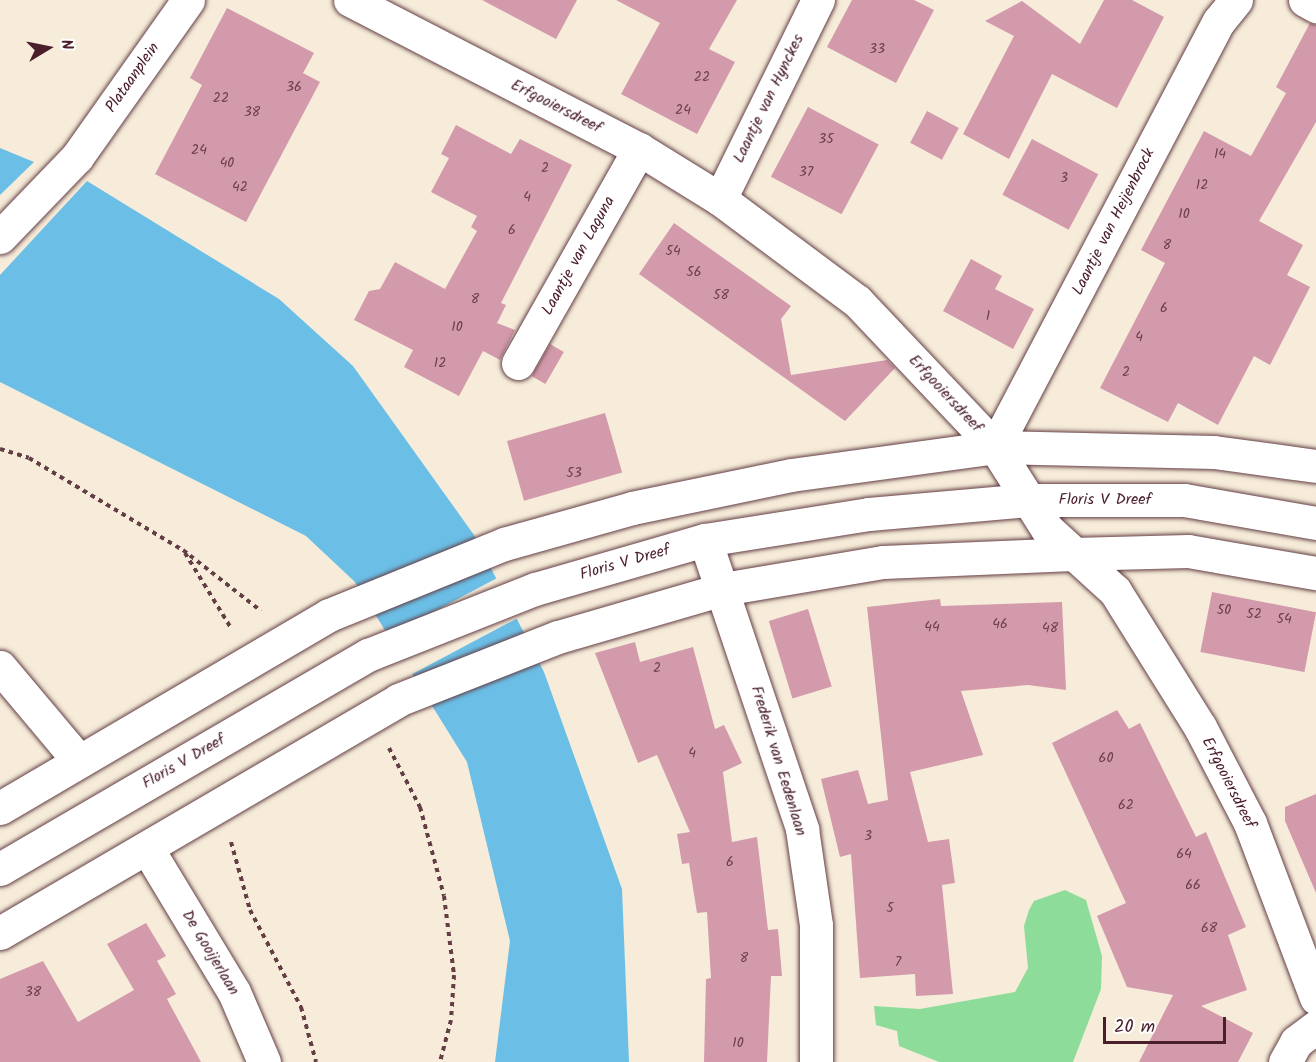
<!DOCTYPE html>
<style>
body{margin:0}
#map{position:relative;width:1316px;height:1062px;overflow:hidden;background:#f6ecd9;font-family:Kalam,sans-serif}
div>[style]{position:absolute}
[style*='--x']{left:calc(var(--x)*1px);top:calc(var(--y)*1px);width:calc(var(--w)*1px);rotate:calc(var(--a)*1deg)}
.green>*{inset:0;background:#8edc9a}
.water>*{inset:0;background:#6bbfe7}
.pier>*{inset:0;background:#f6ecd9;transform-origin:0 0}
.building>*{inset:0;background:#d39aac;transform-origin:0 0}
.path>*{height:4px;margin-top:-2px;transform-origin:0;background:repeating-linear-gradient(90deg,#643e45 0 4.5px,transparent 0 9px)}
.roads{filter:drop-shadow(0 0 2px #643e45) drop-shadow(0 0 2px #643e45)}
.minor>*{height:33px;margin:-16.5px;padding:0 16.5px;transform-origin:16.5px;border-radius:16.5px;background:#fff}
span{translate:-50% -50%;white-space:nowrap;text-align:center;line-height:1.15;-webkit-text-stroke:4.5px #fff;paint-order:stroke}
.number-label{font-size:14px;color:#6c3e4b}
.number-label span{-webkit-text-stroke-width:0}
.street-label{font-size:16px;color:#4a1f2b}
.north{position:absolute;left:18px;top:18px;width:60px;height:60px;-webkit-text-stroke:4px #fff;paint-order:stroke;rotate:80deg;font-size:16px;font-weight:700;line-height:24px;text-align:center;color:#4a1f2b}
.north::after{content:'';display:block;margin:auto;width:21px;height:27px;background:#4a1f2b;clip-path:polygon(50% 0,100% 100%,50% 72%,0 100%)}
.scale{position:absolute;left:1103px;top:1017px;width:123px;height:27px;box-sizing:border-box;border:3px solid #4a1f2b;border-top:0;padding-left:8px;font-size:18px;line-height:21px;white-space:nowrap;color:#4a1f2b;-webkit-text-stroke:4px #fff;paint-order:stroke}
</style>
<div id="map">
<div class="green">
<div style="clip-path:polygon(1065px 890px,1086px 900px,1102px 956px,1101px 989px,1073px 1062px,939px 1062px,899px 1046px,897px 1031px,876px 1025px,874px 1006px,920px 1009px,1015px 992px,1028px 968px,1024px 926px,1029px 910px,1034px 901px)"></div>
</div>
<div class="water">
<div style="clip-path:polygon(0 148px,34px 162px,0 195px)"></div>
<div style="clip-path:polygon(87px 181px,279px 299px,353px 366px,474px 535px,544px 672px,622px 889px,629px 1062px,495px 1062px,510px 941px,467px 762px,355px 582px,306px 536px,0 382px,0 275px)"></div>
</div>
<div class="pier">
<div style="left:499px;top:577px;width:45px;height:130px;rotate:62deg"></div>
</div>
<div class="building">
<div style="clip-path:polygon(482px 0,577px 0,556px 39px)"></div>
<div style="clip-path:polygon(616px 0,737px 0,709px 49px,735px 62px,697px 134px,621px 94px,660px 23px)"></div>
<div style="clip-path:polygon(852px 0,914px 0,934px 10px,896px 83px,827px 47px)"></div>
<div style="clip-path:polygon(1104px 0,1132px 0,1164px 17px,1117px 108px,1052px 74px,1009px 159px,963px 134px,1014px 36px,985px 21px,1022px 1px,1080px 44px)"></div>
<div style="clip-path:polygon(227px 8px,314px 53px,303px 73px,320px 82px,246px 222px,155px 174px,202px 85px,190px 78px)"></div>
<div style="clip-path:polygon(1310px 23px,1316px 25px,1316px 122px,1259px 221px,1303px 245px,1287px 275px,1310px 287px,1270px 365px,1254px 356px,1218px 425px,1178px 403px,1168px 422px,1100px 388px,1165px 263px,1141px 250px,1204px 131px,1251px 156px,1286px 93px,1276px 87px)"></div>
<div style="left:808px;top:107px;width:80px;height:79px;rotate:28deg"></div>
<div style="left:927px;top:111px;width:36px;height:36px;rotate:28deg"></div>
<div style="clip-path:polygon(456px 125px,511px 154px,520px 139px,572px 165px,501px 303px,506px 305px,497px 323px,515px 330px,500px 360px,483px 351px,459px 396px,404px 367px,413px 350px,354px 320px,369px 291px,380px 289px,395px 262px,445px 289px,477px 231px,471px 227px,477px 216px,431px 192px,449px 158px,441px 154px)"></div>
<div style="left:1032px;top:139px;width:75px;height:63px;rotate:28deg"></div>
<div style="clip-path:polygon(674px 223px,791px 306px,781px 319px,791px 375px,887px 360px,895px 368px,845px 421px,639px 274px)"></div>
<div style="clip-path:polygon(971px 259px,1002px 276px,995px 289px,1034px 309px,1013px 349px,943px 311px)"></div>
<div style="left:550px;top:344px;width:16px;height:37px;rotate:30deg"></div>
<div style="left:605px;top:413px;width:62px;height:102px;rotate:74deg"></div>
<div style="left:1212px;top:592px;width:106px;height:61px;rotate:11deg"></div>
<div style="clip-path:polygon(940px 599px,941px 606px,1062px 602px,1066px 690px,1028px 685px,961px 691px,983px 755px,910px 772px,928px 842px,949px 839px,955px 883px,942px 885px,953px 994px,916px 996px,915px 974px,860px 978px,851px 854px,840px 857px,821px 779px,858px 770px,868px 804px,888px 800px,867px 607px)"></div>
<div style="left:808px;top:609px;width:81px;height:41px;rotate:73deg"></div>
<div style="clip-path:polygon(635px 642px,640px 662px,693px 647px,715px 729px,724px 725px,742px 763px,723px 772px,732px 842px,757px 837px,768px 930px,778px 929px,782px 976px,771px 976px,767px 1062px,704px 1062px,706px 979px,711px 978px,707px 912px,697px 913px,689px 863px,682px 864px,677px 834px,690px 832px,657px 755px,638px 763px,595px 653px)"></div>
<div style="clip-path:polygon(1117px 710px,1129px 729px,1140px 723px,1196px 837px,1206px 832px,1246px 927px,1228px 935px,1247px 990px,1201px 1006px,1253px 1033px,1238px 1062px,1139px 1062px,1173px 995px,1127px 987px,1097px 916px,1126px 903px,1052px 743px)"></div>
<div style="clip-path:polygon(1316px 794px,1316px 893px,1285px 821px,1285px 807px)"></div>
<div style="clip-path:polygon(146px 923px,166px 956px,157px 961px,176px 994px,167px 999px,201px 1062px,0 1062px,0 979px,43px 961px,78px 1022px,134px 990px,107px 944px)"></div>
</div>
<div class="path">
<div style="--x:0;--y:449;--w:30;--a:17"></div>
<div style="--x:29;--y:458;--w:179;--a:30.9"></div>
<div style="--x:183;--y:550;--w:99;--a:38"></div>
<div style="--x:185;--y:553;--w:88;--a:58.5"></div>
<div style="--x:389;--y:748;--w:67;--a:62.3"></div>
<div style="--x:420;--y:807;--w:92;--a:74.9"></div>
<div style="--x:444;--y:896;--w:80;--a:82.8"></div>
<div style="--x:454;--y:975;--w:45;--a:93.8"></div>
<div style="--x:451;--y:1020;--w:43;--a:104.7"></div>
<div style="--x:231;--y:842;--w:71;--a:74.4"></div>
<div style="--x:250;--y:910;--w:110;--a:62.3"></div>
<div style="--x:301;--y:1007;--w:57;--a:74.7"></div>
</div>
<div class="roads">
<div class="minor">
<div style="--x:350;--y:0;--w:325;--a:27.3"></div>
<div style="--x:639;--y:149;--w:95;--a:31.7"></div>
<div style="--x:720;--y:199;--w:171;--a:36.7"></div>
<div style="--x:857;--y:301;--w:201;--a:46.6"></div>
<div style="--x:995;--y:447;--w:97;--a:57.6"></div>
<div style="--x:1047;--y:529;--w:92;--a:42.4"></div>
<div style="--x:1115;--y:591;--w:160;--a:58"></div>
<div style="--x:1200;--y:727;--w:108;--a:62.5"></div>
<div style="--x:1250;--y:823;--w:187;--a:69.3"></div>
<div style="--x:1305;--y:0;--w:13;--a:29"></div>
<div style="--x:720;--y:199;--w:222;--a:-63.8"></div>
<div style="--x:0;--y:237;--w:111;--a:-46.1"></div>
<div style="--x:77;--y:157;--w:192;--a:-54.7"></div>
<div style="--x:518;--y:363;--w:246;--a:-60.5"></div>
<div style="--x:995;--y:447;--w:481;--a:-62.3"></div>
<div style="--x:1219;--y:21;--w:27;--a:-51"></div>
<div style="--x:705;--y:540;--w:305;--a:71.4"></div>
<div style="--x:802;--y:829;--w:97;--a:81.7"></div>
<div style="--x:816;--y:925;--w:137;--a:90"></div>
<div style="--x:0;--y:667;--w:123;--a:50"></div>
<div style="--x:0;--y:808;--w:381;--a:-30.4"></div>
<div style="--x:329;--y:615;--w:189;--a:-22.1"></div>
<div style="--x:504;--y:544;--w:133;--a:-15.7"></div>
<div style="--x:632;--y:508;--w:162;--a:-11.7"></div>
<div style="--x:791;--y:475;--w:206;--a:-7.8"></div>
<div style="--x:995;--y:447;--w:219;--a:1.3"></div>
<div style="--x:1214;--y:452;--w:103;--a:7.8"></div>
<div style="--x:147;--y:848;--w:168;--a:58.9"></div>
<div style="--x:234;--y:992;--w:76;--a:66.8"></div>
<div style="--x:0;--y:869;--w:426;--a:-30.2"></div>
<div style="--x:368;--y:655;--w:180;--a:-21.6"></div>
<div style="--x:535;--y:589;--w:177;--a:-16.1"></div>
<div style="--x:705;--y:540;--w:166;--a:-9"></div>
<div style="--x:869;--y:514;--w:160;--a:-5"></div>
<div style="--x:1028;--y:500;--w:156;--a:0"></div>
<div style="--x:1184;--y:500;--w:134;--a:9.9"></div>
<div style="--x:0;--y:933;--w:461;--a:-30.3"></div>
<div style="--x:398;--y:700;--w:172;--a:-21.5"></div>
<div style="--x:558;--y:637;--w:172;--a:-16.2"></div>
<div style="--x:723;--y:589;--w:162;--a:-9.6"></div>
<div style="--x:883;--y:562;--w:190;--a:-2.4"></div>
<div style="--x:1073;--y:554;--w:115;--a:-1.5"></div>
<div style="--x:1188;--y:551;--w:130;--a:9.8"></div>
<div style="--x:1285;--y:1062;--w:23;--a:-61"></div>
<div style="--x:1296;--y:1042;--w:25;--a:-37"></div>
</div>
</div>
<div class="number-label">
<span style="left:877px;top:49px">33</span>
<span style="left:702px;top:77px">22</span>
<span style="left:294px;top:87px">36</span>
<span style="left:221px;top:98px">22</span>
<span style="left:683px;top:110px">24</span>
<span style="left:252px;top:112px">38</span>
<span style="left:826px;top:139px">35</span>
<span style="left:199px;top:150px">24</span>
<span style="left:1220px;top:154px">14</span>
<span style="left:227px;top:163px">40</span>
<span style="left:545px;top:168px">2</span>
<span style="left:806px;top:172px">37</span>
<span style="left:1064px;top:178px">3</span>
<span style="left:1202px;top:185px">12</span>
<span style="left:240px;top:187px">42</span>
<span style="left:527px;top:197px">4</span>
<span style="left:1184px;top:214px">10</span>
<span style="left:512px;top:230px">6</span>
<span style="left:1167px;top:245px">8</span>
<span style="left:673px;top:251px">54</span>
<span style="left:694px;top:272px">56</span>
<span style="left:721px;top:295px">58</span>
<span style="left:475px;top:299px">8</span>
<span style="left:1164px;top:308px">6</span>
<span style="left:988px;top:316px">1</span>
<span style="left:457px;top:327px">10</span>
<span style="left:1139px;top:337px">4</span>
<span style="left:440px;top:363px">12</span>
<span style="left:1126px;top:372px">2</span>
<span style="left:574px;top:473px">53</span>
<span style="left:1224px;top:610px">50</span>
<span style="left:1254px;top:614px">52</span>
<span style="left:1284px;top:619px">54</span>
<span style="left:1000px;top:624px">46</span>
<span style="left:932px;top:627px">44</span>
<span style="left:1050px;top:628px">48</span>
<span style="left:657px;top:668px">2</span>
<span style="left:692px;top:753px">4</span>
<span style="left:1106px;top:758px">60</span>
<span style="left:1126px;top:805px">62</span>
<span style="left:868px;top:836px">3</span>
<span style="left:1184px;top:854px">64</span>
<span style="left:730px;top:862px">6</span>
<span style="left:1193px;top:885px">66</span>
<span style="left:890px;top:908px">5</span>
<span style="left:1209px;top:928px">68</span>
<span style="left:744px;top:958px">8</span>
<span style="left:898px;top:962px">7</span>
<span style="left:33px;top:992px">38</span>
<span style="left:738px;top:1043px">10</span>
</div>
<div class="street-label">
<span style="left:133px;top:78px;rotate:-55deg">Plataanplein</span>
<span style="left:769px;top:99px;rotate:-64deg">Laantje van Hynckes</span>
<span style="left:556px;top:107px;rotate:27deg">Erfgooiersdreef</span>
<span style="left:1114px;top:222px;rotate:-63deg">Laantje van Heijenbrock</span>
<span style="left:579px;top:256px;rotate:-61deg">Laantje van Laguna</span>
<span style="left:945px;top:394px;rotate:47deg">Erfgooiersdreef</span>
<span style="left:1105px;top:500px">Floris V Dreef</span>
<span style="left:625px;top:563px;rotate:-16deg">Floris V Dreef</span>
<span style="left:778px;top:761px;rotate:73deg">Frederik van Eedenlaan</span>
<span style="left:184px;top:762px;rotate:-30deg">Floris V Dreef</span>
<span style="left:1228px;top:783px;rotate:63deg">Erfgooiersdreef</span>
<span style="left:210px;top:953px;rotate:59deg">De Gooijerlaan</span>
</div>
<div class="north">N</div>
<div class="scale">20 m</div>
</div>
